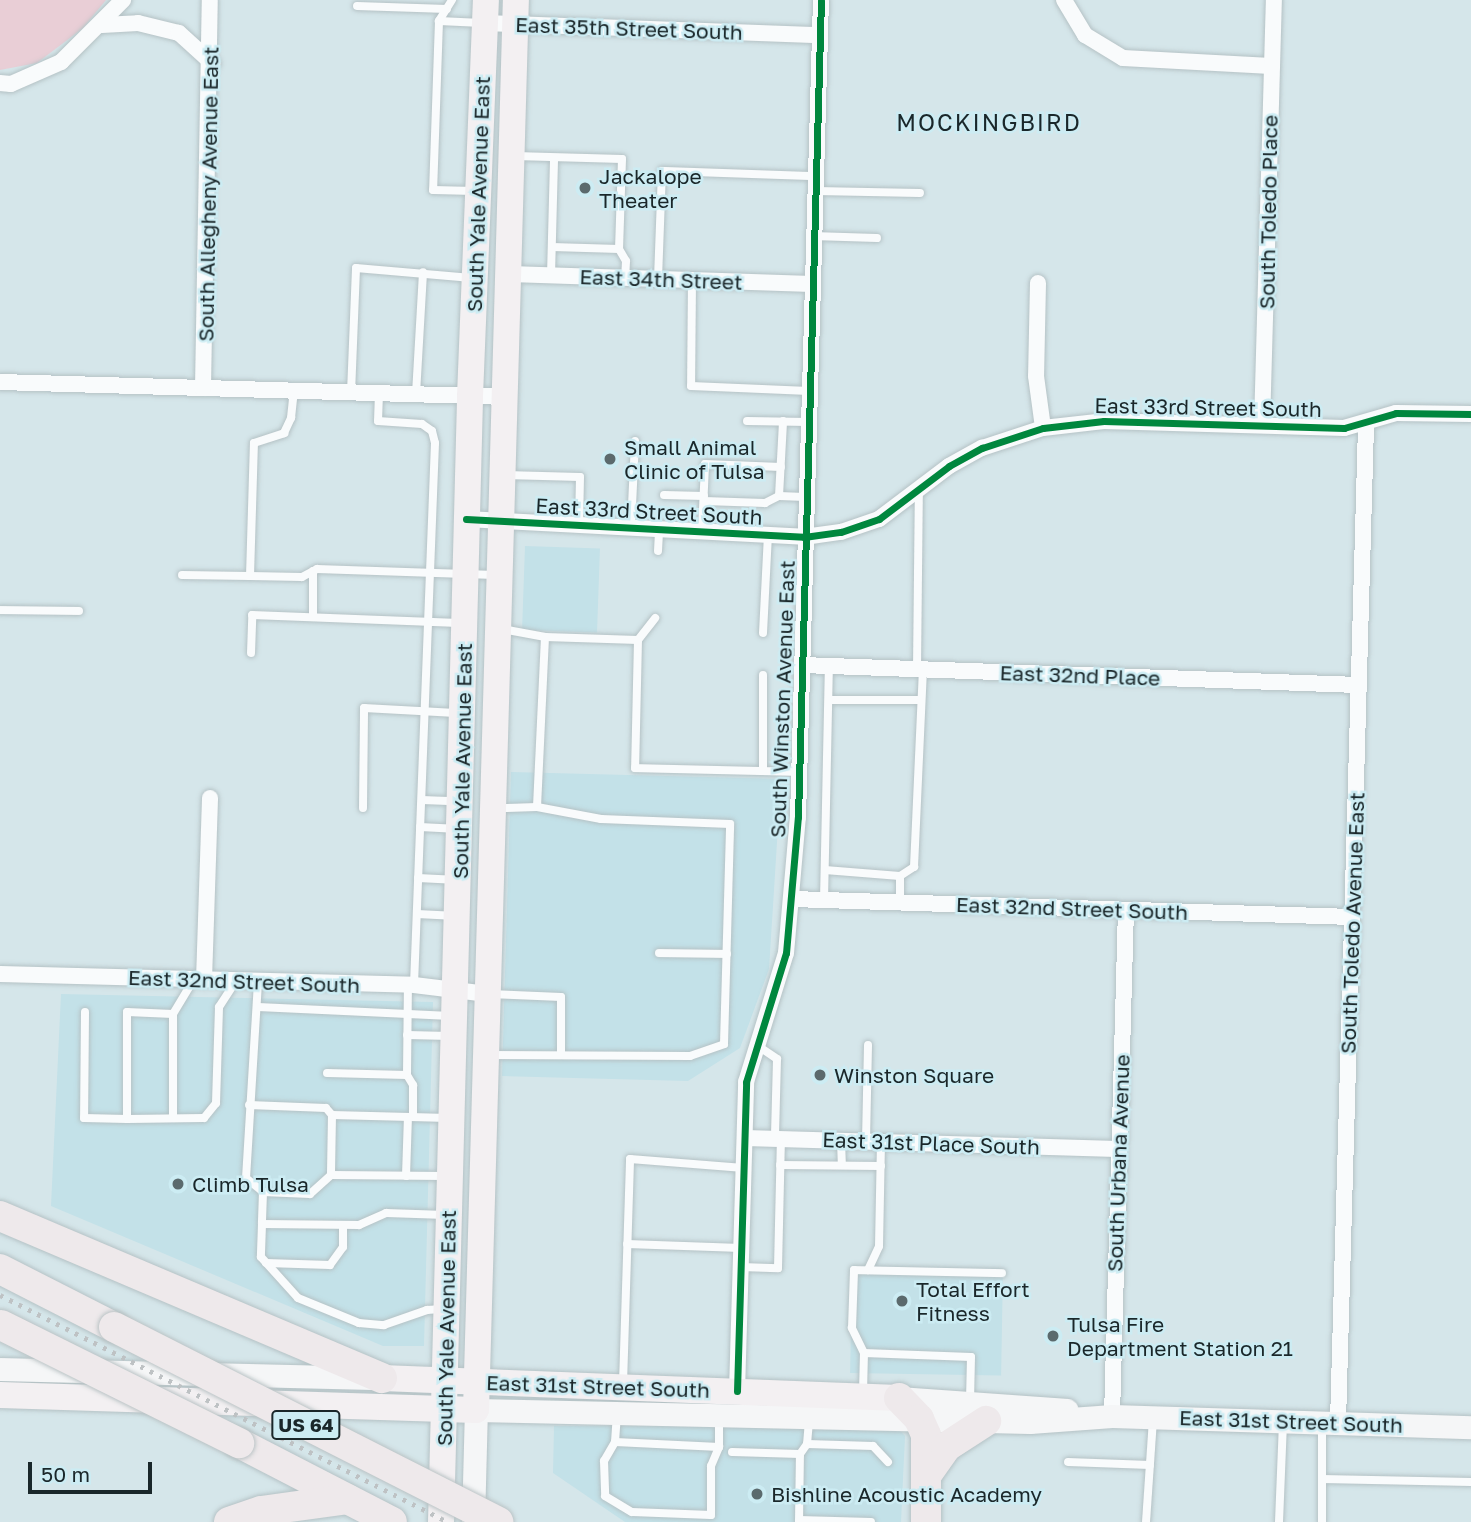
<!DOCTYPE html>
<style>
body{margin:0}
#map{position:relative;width:1471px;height:1522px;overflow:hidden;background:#d5e6ea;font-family:"Golos Text",sans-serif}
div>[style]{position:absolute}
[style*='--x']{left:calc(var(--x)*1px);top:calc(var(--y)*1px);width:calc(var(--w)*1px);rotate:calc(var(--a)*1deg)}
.built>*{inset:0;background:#c3e1e8;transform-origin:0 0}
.green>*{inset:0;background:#e9ced6}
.roads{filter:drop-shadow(0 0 2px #b5c2c5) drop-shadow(0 0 2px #b5c2c5)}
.service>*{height:8px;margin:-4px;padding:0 4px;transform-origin:4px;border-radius:4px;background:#f9fbfc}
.minor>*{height:16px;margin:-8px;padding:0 8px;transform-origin:8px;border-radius:8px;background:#f9fbfc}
.secondary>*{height:23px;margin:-11.5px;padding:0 11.5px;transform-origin:11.5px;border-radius:11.5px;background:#f5f6f7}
.primary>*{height:26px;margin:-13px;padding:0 13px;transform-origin:13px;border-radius:13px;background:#f3f0f2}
.motorway>*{height:30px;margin:-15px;padding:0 15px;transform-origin:15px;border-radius:15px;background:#eee9eb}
.rail>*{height:5px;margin-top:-2.5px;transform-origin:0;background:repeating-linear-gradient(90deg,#bec2c4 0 3.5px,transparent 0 10.5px)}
.bridges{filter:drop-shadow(0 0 2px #bac3c5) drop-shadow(0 0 2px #bac3c5)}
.motorway-bridge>*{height:30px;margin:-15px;padding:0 15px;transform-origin:15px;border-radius:15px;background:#eee9eb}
.cycleway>*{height:7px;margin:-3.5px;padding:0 3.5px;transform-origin:3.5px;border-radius:3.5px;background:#00873e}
.dots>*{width:19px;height:19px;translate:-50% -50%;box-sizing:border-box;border:4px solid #ccecf3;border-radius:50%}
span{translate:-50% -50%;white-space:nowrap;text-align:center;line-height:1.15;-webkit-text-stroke:5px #ccecf3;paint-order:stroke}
.shield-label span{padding:2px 5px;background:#ccecf3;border:2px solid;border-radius:5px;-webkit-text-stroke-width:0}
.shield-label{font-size:19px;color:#1a272a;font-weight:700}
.street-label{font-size:21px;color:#1a272a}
.poi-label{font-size:21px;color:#1a272a}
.left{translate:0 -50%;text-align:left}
.neighbourhood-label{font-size:23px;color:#1a272a;letter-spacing:2px}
.scale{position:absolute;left:28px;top:1462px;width:124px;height:32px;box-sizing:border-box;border:4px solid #1a272a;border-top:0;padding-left:9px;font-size:21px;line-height:24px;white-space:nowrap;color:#1a272a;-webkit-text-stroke:5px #ccecf3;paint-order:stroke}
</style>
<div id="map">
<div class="built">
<div style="left:525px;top:546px;width:75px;height:84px;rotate:2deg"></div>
<div style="clip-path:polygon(511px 772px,781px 779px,769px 969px,740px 1048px,688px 1081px,502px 1076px)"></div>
<div style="clip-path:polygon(61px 994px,433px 1002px,424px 1346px,383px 1346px,51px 1206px)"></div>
<div style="left:852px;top:1266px;width:151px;height:107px;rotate:1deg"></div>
<div style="clip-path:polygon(554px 1426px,897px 1427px,905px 1436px,901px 1522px,625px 1522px,553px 1473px)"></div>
</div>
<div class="green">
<div style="clip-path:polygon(0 0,106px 0,83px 28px,37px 63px,0 70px)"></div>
</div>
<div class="roads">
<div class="service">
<div style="--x:452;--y:0;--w:25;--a:122"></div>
<div style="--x:439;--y:21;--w:169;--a:92"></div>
<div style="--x:433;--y:190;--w:42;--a:1.4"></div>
<div style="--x:357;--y:6;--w:90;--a:1.9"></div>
<div style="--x:439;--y:21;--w:43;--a:2.7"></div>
<div style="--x:515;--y:156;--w:107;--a:1.6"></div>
<div style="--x:622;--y:159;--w:90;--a:91.9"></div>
<div style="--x:619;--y:249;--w:14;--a:60"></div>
<div style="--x:626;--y:261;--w:17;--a:93"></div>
<div style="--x:816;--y:191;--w:104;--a:1.1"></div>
<div style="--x:812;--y:236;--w:65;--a:1.8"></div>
<div style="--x:552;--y:247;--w:67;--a:1.7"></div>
<div style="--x:551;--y:275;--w:117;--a:-88.5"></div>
<div style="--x:658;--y:279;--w:108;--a:-87.9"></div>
<div style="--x:662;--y:171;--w:151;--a:1.9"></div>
<div style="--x:692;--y:280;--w:106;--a:90.5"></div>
<div style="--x:691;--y:386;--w:118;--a:2.4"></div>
<div style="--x:351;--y:393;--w:125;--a:-87.7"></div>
<div style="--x:356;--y:268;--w:116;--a:4.9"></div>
<div style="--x:379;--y:393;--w:28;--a:92"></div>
<div style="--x:378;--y:421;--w:44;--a:3.9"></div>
<div style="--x:422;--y:424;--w:12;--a:35"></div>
<div style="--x:432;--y:431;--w:12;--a:76"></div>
<div style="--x:435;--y:443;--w:542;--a:92.22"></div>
<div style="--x:416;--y:394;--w:122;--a:-86.7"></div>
<div style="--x:747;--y:421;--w:61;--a:0.9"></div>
<div style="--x:505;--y:475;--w:75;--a:1.5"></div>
<div style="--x:580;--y:477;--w:48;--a:91.2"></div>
<div style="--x:664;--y:495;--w:40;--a:1.4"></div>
<div style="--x:779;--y:496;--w:26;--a:2"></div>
<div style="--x:704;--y:501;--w:61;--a:1.9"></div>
<div style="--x:765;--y:503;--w:16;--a:-27"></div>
<div style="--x:779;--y:496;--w:75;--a:-86.9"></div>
<div style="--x:631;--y:527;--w:86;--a:-87.3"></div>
<div style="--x:702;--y:531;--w:67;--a:-87.4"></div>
<div style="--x:705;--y:464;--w:76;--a:2.3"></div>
<div style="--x:658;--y:551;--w:22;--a:-87"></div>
<div style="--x:182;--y:575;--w:68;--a:0.8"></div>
<div style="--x:250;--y:576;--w:133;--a:-88.3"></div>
<div style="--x:254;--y:443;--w:32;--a:-18"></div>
<div style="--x:284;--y:433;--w:17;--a:-65"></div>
<div style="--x:291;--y:418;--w:27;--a:-84"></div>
<div style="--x:250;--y:576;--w:52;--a:1.1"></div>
<div style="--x:302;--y:577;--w:17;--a:-28"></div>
<div style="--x:317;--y:569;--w:178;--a:1.9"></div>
<div style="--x:0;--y:610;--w:79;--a:0.7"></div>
<div style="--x:313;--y:617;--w:46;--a:-90"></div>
<div style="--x:502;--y:629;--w:44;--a:10.5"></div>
<div style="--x:545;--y:637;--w:170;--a:92.7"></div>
<div style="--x:763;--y:633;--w:98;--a:-87.1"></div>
<div style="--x:545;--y:637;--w:93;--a:1.8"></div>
<div style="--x:638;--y:640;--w:128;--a:91.3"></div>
<div style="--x:635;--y:768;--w:164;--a:1.4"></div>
<div style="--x:638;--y:640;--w:28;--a:-52"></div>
<div style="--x:251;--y:653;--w:38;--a:-88"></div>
<div style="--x:252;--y:615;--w:207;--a:2.2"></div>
<div style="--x:917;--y:669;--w:179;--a:-89.4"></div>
<div style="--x:763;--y:675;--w:95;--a:90"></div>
<div style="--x:829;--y:700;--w:92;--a:0"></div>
<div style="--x:422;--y:800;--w:33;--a:2"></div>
<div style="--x:363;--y:808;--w:100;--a:-89.4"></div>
<div style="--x:364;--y:708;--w:92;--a:3.1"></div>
<div style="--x:420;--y:827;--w:34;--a:3"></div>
<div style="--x:825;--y:870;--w:75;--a:4.6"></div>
<div style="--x:900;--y:876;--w:17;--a:-33"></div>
<div style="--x:914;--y:867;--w:198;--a:-87.4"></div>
<div style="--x:900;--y:876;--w:27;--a:90"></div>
<div style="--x:418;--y:878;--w:35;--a:3"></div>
<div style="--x:824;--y:900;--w:235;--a:-88.8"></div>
<div style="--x:417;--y:914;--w:35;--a:3"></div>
<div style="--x:659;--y:953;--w:68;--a:0.8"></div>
<div style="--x:258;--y:982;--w:196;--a:93.5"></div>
<div style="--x:246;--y:1178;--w:22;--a:39"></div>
<div style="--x:263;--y:1192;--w:32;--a:92"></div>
<div style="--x:262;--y:1224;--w:97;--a:0.6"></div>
<div style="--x:359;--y:1225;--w:30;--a:-24"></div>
<div style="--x:386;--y:1213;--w:60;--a:1.9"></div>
<div style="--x:490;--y:994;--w:71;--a:2.4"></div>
<div style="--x:561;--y:997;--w:56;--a:90"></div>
<div style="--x:258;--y:1007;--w:193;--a:2.7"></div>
<div style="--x:85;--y:1012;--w:106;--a:90.5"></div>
<div style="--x:84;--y:1118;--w:43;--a:1.3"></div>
<div style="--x:173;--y:1014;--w:46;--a:-177.5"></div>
<div style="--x:127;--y:1012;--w:107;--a:90"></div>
<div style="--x:127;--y:1119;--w:77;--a:-0.7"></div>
<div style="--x:204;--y:1118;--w:19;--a:-51"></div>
<div style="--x:216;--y:1103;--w:96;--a:-88.2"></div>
<div style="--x:219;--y:1007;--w:30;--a:-57"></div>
<div style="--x:407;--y:1035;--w:43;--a:1.3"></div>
<div style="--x:758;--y:1046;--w:23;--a:34"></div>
<div style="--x:777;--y:1059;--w:79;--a:91.5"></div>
<div style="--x:489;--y:1055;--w:201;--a:0.3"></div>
<div style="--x:690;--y:1056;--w:36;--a:-19"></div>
<div style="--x:724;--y:1044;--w:220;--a:-88.4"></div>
<div style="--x:730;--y:824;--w:129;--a:-177.8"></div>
<div style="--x:601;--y:819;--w:65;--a:-169.4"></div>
<div style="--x:537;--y:807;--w:38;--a:178"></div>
<div style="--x:327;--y:1073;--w:80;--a:1.4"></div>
<div style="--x:407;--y:1075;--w:90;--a:-89.4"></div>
<div style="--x:407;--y:1075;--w:12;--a:59"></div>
<div style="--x:413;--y:1085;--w:32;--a:90"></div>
<div style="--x:249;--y:1105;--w:77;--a:2.2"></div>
<div style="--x:326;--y:1108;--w:9;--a:49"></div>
<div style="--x:332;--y:1115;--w:60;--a:91"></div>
<div style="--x:332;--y:1115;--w:117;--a:1.5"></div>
<div style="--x:173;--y:1118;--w:104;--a:-90"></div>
<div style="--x:173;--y:1014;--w:41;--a:-59"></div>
<div style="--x:841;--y:1140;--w:25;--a:88"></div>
<div style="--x:866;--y:1141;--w:96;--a:-88.8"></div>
<div style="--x:780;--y:1165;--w:101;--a:0.6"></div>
<div style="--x:406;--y:1176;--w:59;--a:-88.1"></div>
<div style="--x:263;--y:1192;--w:47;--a:2.4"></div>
<div style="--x:310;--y:1194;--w:28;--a:-42"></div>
<div style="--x:331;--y:1175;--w:114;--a:0.5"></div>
<div style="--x:262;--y:1224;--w:33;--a:92"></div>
<div style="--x:261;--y:1257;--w:55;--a:47.9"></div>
<div style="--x:298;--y:1298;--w:66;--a:22.3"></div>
<div style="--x:359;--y:1323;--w:25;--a:5"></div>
<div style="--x:384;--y:1325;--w:46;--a:-19.2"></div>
<div style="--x:427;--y:1310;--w:16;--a:-4"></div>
<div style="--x:627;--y:1244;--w:114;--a:2"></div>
<div style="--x:266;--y:1263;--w:64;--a:1.8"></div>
<div style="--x:330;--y:1265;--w:22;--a:-54"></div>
<div style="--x:343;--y:1247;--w:22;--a:-90"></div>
<div style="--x:741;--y:1267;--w:37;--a:2"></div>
<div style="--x:778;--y:1268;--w:129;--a:-88.7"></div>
<div style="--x:868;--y:1270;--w:26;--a:-65"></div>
<div style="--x:879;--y:1246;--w:104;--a:-88.9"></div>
<div style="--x:864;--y:1353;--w:28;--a:-116"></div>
<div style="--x:852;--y:1328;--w:58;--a:-88"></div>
<div style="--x:854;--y:1270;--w:148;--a:1.2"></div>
<div style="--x:623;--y:1384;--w:225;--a:-88.2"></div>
<div style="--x:630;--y:1159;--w:114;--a:4.5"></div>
<div style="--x:863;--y:1393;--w:40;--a:-88.6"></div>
<div style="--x:864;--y:1353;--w:107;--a:2.1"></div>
<div style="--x:971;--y:1357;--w:45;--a:91.3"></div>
<div style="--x:615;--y:1442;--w:28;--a:-86"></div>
<div style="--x:807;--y:1444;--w:66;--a:1.7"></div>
<div style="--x:873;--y:1446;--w:22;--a:47"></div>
<div style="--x:719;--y:1447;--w:104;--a:-177.2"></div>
<div style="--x:615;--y:1442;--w:22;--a:120"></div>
<div style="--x:604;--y:1461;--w:35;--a:88"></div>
<div style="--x:605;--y:1496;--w:31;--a:31"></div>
<div style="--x:632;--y:1512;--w:79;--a:2.2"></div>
<div style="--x:711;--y:1515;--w:49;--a:-90"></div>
<div style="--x:711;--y:1466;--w:21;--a:-67"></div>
<div style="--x:719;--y:1447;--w:31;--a:-90"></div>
<div style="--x:732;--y:1452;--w:68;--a:1.7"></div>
<div style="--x:1068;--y:1462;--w:82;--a:2.1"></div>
<div style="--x:1322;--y:1479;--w:149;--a:1.2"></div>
<div style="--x:799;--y:1520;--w:72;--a:1.6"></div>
<div style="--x:799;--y:1522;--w:68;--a:-89.2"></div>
<div style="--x:800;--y:1454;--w:12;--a:-55"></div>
<div style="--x:807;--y:1444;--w:24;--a:-85"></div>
<div style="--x:1146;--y:1522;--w:102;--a:-86.1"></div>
<div style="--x:1279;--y:1522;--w:99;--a:-87.7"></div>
<div style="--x:1322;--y:1522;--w:97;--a:-90"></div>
</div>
<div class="minor">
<div style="--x:1064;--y:0;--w:41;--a:59"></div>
<div style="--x:1085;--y:35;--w:44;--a:31.2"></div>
<div style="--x:1123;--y:58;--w:148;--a:3.1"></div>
<div style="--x:485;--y:23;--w:335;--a:2.1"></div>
<div style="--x:102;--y:25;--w:36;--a:-3"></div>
<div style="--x:138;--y:23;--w:42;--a:13.7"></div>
<div style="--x:179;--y:33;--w:45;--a:42.3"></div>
<div style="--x:0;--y:83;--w:11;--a:5"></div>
<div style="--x:11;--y:84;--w:55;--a:-23.7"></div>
<div style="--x:61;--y:62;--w:88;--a:-45"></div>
<div style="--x:510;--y:274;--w:302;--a:1.9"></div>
<div style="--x:1038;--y:283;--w:93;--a:91.2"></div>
<div style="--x:1036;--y:376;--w:52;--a:82.3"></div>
<div style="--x:0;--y:382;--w:508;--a:1.69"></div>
<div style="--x:203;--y:388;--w:388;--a:-89"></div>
<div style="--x:1262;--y:425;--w:425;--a:-88.4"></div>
<div style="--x:466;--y:519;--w:338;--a:3"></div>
<div style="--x:804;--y:537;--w:37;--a:-8"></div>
<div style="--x:841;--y:532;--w:40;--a:-18.9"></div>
<div style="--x:879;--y:519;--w:88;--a:-37.1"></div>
<div style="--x:949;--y:466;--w:38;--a:-29"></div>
<div style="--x:982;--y:448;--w:64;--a:-18.2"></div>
<div style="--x:1043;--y:428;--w:61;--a:-6.5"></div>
<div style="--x:1104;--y:421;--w:240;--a:1.7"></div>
<div style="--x:1344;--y:428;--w:54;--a:-16.1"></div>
<div style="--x:1396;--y:413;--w:75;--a:0.8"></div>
<div style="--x:802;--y:665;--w:556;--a:2.06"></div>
<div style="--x:792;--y:899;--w:560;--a:1.84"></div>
<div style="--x:0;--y:974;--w:414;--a:1.5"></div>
<div style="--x:414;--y:985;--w:74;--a:7"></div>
<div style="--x:204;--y:980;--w:182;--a:-88.1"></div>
<div style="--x:745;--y:1138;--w:372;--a:1.7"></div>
<div style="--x:737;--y:1391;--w:309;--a:-88.3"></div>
<div style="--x:746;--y:1082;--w:135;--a:-72.8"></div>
<div style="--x:786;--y:953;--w:137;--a:-85"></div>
<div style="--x:798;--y:817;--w:817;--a:-88.39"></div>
<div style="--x:1112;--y:1416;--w:506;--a:-88.42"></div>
<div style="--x:1338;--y:1422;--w:999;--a:-88.39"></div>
</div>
<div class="secondary">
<div style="--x:0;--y:1369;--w:372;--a:1.4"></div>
<div style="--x:899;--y:1398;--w:168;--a:4.1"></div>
<div style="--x:473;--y:1522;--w:112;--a:-88.5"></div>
<div style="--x:476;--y:1410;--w:554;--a:1.24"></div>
<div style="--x:1030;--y:1422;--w:82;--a:-4.2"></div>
<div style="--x:1112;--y:1416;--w:359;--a:1.8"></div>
</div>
<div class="primary">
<div style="--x:382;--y:1378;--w:517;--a:2.22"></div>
<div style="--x:0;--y:1395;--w:476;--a:1.8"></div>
<div style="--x:476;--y:1410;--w:1411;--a:-88.38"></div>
<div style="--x:441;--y:1522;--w:1126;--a:-88.52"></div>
<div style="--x:470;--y:396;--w:396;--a:-87.7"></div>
</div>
<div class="motorway">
<div style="--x:0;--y:1216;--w:415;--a:23"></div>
<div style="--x:0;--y:1269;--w:128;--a:27"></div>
<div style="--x:899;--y:1398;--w:29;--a:46"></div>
<div style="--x:919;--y:1419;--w:17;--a:66"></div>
<div style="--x:926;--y:1435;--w:87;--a:90"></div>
<div style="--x:239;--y:1443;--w:172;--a:27.3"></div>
<div style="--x:928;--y:1473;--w:32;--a:-55"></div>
<div style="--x:946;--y:1447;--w:48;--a:-33"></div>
<div style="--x:229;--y:1522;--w:34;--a:-19"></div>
<div style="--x:261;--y:1511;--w:87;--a:-7.9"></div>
</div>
</div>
<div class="rail">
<div style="--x:0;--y:1295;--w:502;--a:26.87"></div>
</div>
<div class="bridges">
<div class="motorway-bridge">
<div style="--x:1;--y:1325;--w:266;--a:26.4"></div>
<div style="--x:114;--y:1327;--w:431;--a:26.9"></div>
</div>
</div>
<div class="cycleway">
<div style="--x:466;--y:519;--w:338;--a:3"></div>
<div style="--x:804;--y:537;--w:37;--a:-8"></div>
<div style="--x:841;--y:532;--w:40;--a:-18.9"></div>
<div style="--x:879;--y:519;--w:88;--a:-37.1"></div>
<div style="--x:949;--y:466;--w:38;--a:-29"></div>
<div style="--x:982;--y:448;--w:64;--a:-18.2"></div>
<div style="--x:1043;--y:428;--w:61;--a:-6.5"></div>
<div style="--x:1104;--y:421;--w:240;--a:1.7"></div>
<div style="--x:1344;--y:428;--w:54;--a:-16.1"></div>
<div style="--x:1396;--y:413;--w:75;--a:0.8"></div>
<div style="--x:737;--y:1391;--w:309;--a:-88.3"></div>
<div style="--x:746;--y:1082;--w:135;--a:-72.8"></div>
<div style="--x:786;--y:953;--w:137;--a:-85"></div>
<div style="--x:798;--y:817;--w:817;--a:-88.39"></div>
</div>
<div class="dots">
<div style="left:585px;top:188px;background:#5b6a6d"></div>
<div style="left:610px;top:459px;background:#5b6a6d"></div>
<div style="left:820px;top:1075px;background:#5b6a6d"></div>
<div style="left:178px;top:1184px;background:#5b6a6d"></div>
<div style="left:902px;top:1301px;background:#5b6a6d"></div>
<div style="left:1053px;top:1336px;background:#5b6a6d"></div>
<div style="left:757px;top:1494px;background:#5b6a6d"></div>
</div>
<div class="shield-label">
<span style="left:306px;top:1425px">US 64</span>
</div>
<div class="street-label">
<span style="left:629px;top:28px;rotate:2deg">East 35th Street South</span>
<span style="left:208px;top:194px;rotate:-89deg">South Allegheny Avenue East</span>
<span style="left:478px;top:194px;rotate:-88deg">South Yale Avenue East</span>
<span style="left:1268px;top:212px;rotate:-89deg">South Toledo Place</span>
<span style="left:661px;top:279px;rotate:2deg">East 34th Street</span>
<span style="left:1208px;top:407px;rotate:1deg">East 33rd Street South</span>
<span style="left:649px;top:511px;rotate:3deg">East 33rd Street South</span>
<span style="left:1080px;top:675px;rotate:2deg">East 32nd Place</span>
<span style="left:782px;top:699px;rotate:-88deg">South Winston Avenue East</span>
<span style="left:462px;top:761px;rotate:-89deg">South Yale Avenue East</span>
<span style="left:1072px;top:908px;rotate:2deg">East 32nd Street South</span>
<span style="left:1352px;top:923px;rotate:-88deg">South Toledo Avenue East</span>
<span style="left:244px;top:981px;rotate:2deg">East 32nd Street South</span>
<span style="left:931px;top:1143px;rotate:2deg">East 31st Place South</span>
<span style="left:1118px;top:1163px;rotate:-88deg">South Urbana Avenue</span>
<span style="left:446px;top:1328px;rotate:-89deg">South Yale Avenue East</span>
<span style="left:598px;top:1386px;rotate:2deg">East 31st Street South</span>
<span style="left:1291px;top:1421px;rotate:2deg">East 31st Street South</span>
</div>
<div class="poi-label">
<span class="left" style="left:599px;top:188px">Jackalope<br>Theater</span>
<span class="left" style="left:624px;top:459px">Small Animal<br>Clinic of Tulsa</span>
<span class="left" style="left:834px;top:1075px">Winston Square</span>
<span class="left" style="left:192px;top:1184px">Climb Tulsa</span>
<span class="left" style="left:916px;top:1301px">Total Effort<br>Fitness</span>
<span class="left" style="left:1067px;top:1336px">Tulsa Fire<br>Department Station 21</span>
<span class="left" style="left:771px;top:1494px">Bishline Acoustic Academy</span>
</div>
<div class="neighbourhood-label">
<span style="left:989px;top:122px">MOCKINGBIRD</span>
</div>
<div class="scale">50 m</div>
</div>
